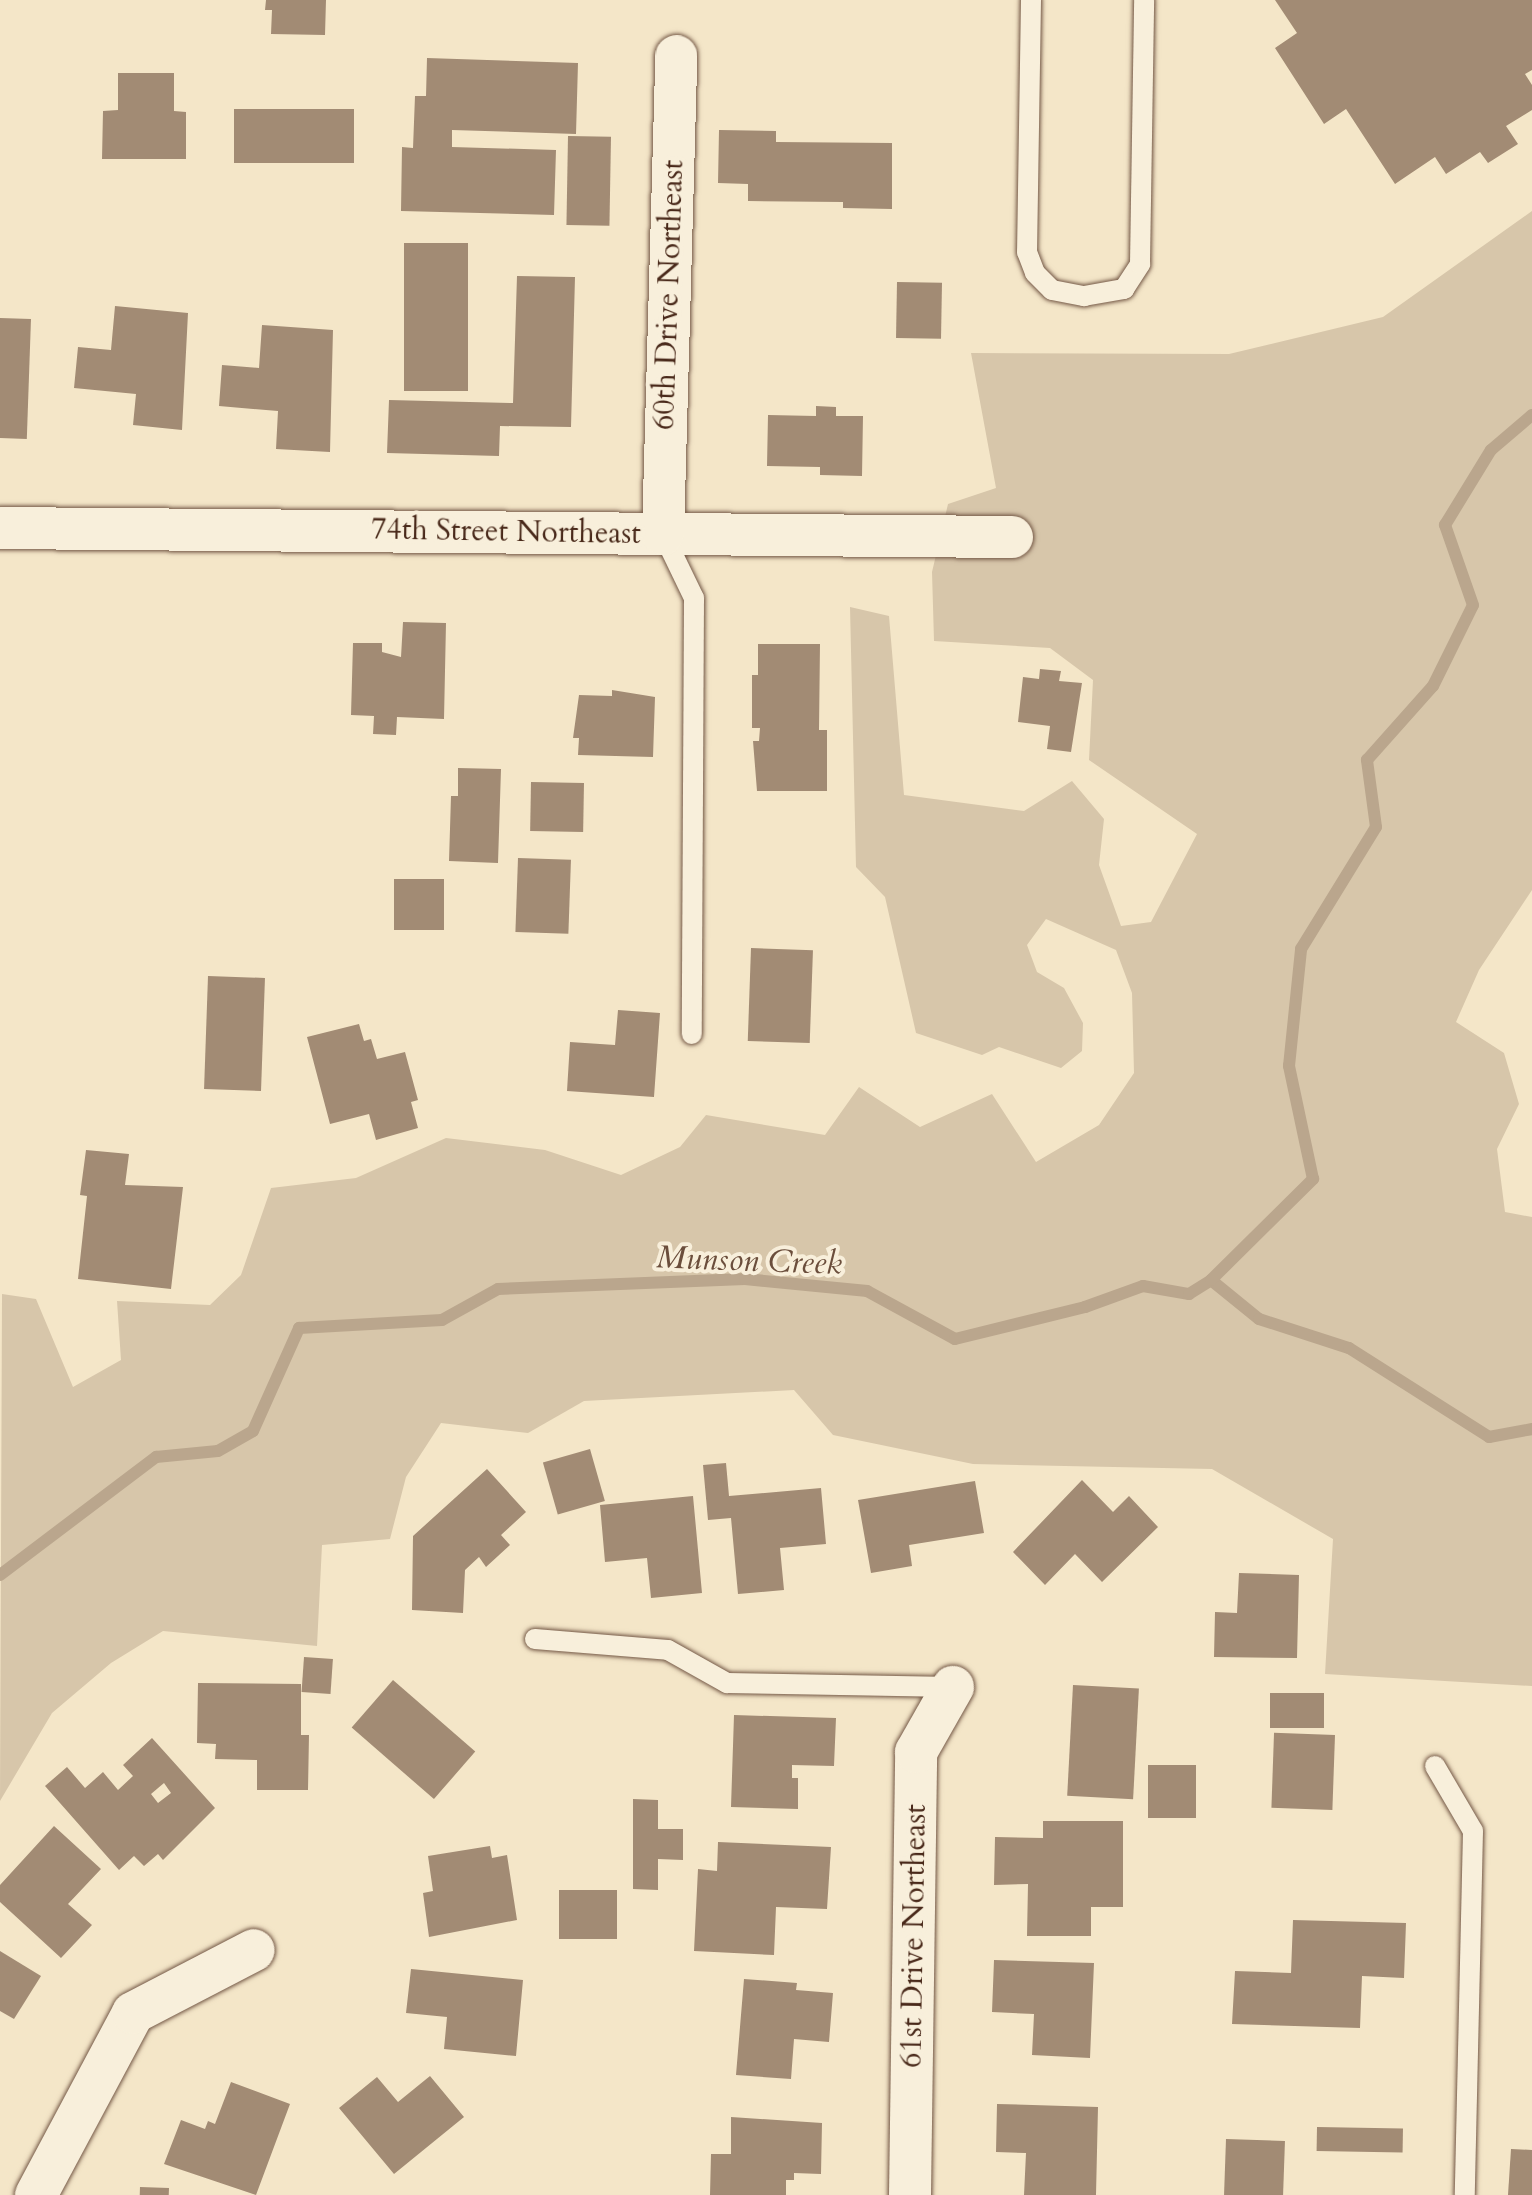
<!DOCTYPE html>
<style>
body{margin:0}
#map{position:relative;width:1532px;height:2195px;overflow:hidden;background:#f4e6c8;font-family:Cardo,serif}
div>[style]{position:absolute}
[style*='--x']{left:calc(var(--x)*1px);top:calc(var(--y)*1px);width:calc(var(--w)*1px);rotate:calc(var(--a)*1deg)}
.green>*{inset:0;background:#d7c6aa}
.stream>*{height:12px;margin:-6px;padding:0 6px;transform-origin:6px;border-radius:6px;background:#baa68d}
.building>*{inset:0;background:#a28b74;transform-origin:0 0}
.roads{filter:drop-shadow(0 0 2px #745846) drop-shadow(0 0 2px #745846)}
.lane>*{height:20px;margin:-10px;padding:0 10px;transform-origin:10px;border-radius:10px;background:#f8efdb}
.street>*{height:42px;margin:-21px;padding:0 21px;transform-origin:21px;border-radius:21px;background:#f8efdb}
span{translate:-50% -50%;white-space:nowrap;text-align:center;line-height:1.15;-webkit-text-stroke:8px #f8efdb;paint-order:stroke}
.street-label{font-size:30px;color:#49291a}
.water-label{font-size:32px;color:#6b4e3c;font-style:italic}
</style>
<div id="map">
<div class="green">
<div style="clip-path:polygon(1532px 211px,1532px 890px,1479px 970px,1456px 1022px,1504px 1053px,1519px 1104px,1497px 1149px,1505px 1212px,1532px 1217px,1532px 1686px,1325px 1674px,1333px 1539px,1212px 1469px,973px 1464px,833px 1435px,794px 1390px,584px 1401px,528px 1433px,441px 1423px,406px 1477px,390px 1539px,322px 1545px,317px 1646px,163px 1631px,111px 1663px,52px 1713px,0 1801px,2px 1294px,36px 1299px,73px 1387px,121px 1360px,117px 1301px,210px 1305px,241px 1275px,271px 1188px,356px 1178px,446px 1138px,545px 1150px,621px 1175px,680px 1147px,706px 1115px,825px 1135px,859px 1087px,920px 1127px,992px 1094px,1036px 1162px,1099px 1125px,1134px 1073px,1132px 993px,1116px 950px,1046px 919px,1027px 945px,1037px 972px,1064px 988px,1083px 1023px,1082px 1051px,1061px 1068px,999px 1047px,982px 1055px,916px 1033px,885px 897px,856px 867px,850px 607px,889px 616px,904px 795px,1024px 811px,1072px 781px,1104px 819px,1099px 865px,1121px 926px,1151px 922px,1197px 834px,1089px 760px,1093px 680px,1050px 648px,934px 641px,932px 572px,948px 504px,996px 488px,971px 353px,1229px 354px,1383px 317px)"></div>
</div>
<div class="stream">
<div style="--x:1211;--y:1280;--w:62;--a:39.1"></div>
<div style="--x:1259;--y:1319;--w:95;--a:17.9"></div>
<div style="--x:1349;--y:1348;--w:166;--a:32.4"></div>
<div style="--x:1489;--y:1437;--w:44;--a:-10.5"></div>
<div style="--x:0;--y:1575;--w:196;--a:-37.1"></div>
<div style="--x:156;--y:1457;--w:62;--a:-5.5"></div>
<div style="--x:218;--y:1451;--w:40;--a:-29.7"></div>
<div style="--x:253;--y:1431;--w:113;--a:-65.9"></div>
<div style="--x:299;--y:1328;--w:143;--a:-3.2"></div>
<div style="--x:442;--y:1320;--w:64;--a:-29"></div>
<div style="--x:498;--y:1289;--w:247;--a:-2.3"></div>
<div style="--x:745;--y:1279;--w:123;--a:5.6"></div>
<div style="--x:867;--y:1291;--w:100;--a:28.6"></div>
<div style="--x:955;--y:1339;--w:134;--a:-13.8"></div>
<div style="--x:1085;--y:1307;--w:62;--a:-19.9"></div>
<div style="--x:1143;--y:1286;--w:47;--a:9.9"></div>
<div style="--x:1189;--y:1294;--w:26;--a:-32"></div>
<div style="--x:1211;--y:1280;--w:144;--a:-44.7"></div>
<div style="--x:1313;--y:1179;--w:116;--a:-102"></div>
<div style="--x:1289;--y:1066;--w:118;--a:-84.1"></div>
<div style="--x:1301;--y:949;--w:143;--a:-58.4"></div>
<div style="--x:1376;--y:827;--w:68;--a:-97.7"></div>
<div style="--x:1367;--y:760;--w:99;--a:-48.3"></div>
<div style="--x:1433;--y:686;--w:90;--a:-63.7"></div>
<div style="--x:1473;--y:605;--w:85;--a:-109.3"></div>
<div style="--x:1445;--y:525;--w:88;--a:-58.5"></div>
<div style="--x:1491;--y:450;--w:54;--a:-40.5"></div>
</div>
<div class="building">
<div style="clip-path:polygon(266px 0,326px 0,325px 35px,271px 34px,272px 10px,265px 10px)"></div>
<div style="clip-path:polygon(1275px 0,1532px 0,1532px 70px,1525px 74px,1532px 85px,1532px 110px,1506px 126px,1518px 144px,1488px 163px,1480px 152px,1446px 174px,1435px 157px,1395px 184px,1346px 109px,1324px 124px,1275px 48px,1297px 33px)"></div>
<div style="clip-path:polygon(427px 58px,578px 63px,576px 134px,452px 130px,452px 147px,556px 150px,554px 215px,401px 211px,402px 147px,413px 148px,415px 96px,426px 96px)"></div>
<div style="clip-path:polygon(118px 73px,174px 73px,174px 111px,186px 112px,186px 159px,102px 159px,103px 111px,118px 110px)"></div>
<div style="left:234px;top:109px;width:120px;height:54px"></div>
<div style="clip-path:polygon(719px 130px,776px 131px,776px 142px,892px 143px,892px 209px,843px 208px,843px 202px,748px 201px,748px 184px,718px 183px)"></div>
<div style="left:568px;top:136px;width:43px;height:89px;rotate:1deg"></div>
<div style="left:404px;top:243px;width:64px;height:148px"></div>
<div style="clip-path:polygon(517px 276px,575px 277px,571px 427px,500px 426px,499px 456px,387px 453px,389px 400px,513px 403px)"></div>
<div style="left:897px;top:282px;width:45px;height:56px;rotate:1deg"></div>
<div style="clip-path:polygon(115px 306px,188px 313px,182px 430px,133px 425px,136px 394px,74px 388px,78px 347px,111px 350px)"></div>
<div style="left:0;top:318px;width:31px;height:120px;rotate:2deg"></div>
<div style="clip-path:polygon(262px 325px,333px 330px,330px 452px,276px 449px,278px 411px,219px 406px,222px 365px,259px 368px)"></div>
<div style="clip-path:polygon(816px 406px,836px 407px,836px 416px,863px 416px,862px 476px,820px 475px,820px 467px,767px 466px,768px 415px,816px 416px)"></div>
<div style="clip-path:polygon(403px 622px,446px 623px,444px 719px,397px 717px,396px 735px,373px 734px,374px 716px,351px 715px,353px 643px,382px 643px,382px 652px,401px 657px)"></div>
<div style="clip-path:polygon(758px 644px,820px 644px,819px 730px,827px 730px,827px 791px,757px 791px,753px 741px,759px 741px,760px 728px,752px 728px,752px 675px,758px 675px)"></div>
<div style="clip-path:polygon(1040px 669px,1061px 671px,1059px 681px,1082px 683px,1071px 752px,1047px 749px,1050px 726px,1018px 722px,1023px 677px,1039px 679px)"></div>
<div style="clip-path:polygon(612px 690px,655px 697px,653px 757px,578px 755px,579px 738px,573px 738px,579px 695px,612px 696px)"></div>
<div style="clip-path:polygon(458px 768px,501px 769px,498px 863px,449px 861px,451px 796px,458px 796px)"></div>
<div style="left:531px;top:782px;width:53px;height:49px;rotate:1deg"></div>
<div style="left:518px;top:858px;width:53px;height:74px;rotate:2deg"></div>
<div style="left:394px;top:879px;width:50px;height:51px"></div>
<div style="left:751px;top:948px;width:62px;height:93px;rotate:2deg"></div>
<div style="left:208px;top:976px;width:57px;height:113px;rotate:2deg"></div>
<div style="clip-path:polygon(618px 1010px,660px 1013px,654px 1097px,567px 1091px,570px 1042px,615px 1045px)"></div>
<div style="clip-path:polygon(359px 1024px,364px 1041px,371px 1039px,377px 1059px,405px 1052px,418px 1100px,411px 1102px,418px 1128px,376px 1140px,369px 1114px,330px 1124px,307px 1037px)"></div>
<div style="clip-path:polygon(86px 1150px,129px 1154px,125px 1185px,183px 1187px,171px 1289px,78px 1279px,87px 1196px,80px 1195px)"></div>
<div style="left:590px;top:1449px;width:54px;height:49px;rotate:74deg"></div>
<div style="clip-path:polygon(726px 1463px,729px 1496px,821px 1488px,826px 1544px,780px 1548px,784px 1590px,738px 1594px,731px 1518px,708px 1520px,703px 1465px)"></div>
<div style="clip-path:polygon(487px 1469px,526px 1512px,501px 1535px,510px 1545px,486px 1567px,479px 1557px,465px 1570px,463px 1613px,412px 1610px,413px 1536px)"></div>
<div style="clip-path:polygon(1082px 1480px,1113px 1512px,1129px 1496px,1158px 1527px,1102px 1582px,1075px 1554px,1045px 1585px,1013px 1552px)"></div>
<div style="clip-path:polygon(975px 1481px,984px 1533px,909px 1545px,912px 1566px,871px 1573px,858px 1500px)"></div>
<div style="clip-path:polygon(693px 1496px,702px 1593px,651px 1598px,647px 1558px,605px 1562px,600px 1505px)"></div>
<div style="clip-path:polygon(1239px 1573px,1299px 1575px,1297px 1658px,1214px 1657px,1215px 1612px,1237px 1613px)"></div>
<div style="left:304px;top:1657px;width:29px;height:35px;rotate:4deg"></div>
<div style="left:393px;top:1680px;width:109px;height:63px;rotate:41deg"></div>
<div style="clip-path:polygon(198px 1683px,301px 1684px,301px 1735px,309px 1735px,308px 1790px,257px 1790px,257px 1760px,215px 1759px,216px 1744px,197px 1743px)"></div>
<div style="left:1073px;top:1685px;width:66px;height:111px;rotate:3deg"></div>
<div style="left:1270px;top:1693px;width:54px;height:35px"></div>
<div style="clip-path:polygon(734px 1715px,836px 1718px,834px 1766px,792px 1765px,792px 1778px,798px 1778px,798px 1809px,731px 1807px)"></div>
<div style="left:1335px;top:1735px;width:75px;height:61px;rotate:92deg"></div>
<div style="clip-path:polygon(evenodd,152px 1738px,215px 1808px,163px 1860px,158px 1854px,144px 1866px,134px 1856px,119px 1870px,45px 1786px,67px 1767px,85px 1788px,103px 1772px,118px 1790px,133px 1776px,123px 1765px,152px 1738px,164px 1783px,171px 1793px,158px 1803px,151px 1794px,164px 1783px)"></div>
<div style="left:1148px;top:1765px;width:48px;height:53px"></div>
<div style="clip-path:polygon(633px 1799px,658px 1800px,658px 1829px,683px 1829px,683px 1860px,658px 1859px,658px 1890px,633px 1889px)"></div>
<div style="clip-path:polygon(1043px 1821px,1123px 1821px,1123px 1907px,1091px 1907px,1091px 1936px,1027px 1936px,1028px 1884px,994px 1885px,995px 1837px,1043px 1838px)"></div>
<div style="clip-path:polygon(54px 1826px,101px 1869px,68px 1904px,92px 1925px,61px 1958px,0 1902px,0 1885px)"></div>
<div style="clip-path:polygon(718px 1842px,831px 1847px,827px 1909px,776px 1907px,774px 1955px,694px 1951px,698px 1869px,717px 1871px)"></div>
<div style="clip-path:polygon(490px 1846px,492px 1858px,507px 1855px,517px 1920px,429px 1937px,423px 1893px,433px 1891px,428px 1856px)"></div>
<div style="left:559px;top:1890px;width:58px;height:49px"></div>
<div style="clip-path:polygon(1293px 1920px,1406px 1923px,1404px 1978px,1362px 1976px,1360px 2028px,1232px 2024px,1235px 1971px,1291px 1973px)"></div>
<div style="clip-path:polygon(0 1951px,41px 1976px,14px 2019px,0 2011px)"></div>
<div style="clip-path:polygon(994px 1960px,1094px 1963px,1090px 2058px,1032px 2055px,1034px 2014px,992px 2012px)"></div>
<div style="clip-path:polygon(411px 1969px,523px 1980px,516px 2056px,444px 2049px,447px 2017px,406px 2013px)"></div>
<div style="clip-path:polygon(744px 1979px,797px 1983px,796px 1990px,833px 1993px,829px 2042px,794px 2039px,791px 2079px,736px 2075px)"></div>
<div style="clip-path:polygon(430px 2076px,464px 2117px,394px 2174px,339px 2108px,377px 2077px,398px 2102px)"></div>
<div style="clip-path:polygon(231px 2082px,290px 2104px,256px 2195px,164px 2164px,181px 2120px,205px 2129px,208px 2121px,215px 2124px)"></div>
<div style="clip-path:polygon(997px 2104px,1098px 2107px,1096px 2195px,1024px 2195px,1026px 2153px,996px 2152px)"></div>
<div style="clip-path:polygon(731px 2117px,822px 2123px,821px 2174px,794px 2173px,794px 2180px,786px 2180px,786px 2195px,710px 2195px,711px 2154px,731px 2154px)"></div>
<div style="left:1317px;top:2127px;width:86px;height:24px;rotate:1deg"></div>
<div style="left:1226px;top:2139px;width:59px;height:56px;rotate:2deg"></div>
<div style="clip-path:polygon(1511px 2149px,1532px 2150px,1532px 2195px,1508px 2195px)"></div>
<div style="left:140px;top:2187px;width:29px;height:8px;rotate:2deg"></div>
</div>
<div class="roads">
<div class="lane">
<div style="--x:1031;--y:0;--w:252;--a:90.9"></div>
<div style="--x:1027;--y:252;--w:22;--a:69"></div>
<div style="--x:1035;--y:273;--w:24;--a:45"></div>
<div style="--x:1052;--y:290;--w:33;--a:11"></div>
<div style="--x:1084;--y:296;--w:41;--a:-9.9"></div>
<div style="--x:1124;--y:289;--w:30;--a:-57"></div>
<div style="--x:1140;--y:264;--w:264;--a:-89.1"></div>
<div style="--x:663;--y:534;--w:71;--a:64.2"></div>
<div style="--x:694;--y:598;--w:436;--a:90.3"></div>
<div style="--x:535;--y:1639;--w:133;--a:4.7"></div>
<div style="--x:668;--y:1650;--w:68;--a:29.2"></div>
<div style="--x:727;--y:1683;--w:226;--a:1"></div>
<div style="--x:1435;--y:1766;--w:75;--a:59.7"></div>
<div style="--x:1473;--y:1831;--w:364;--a:91.3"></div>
</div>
<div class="street">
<div style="--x:0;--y:528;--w:1012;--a:0.51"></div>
<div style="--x:663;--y:534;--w:478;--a:-88.4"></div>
<div style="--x:36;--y:2195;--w:206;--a:-61.9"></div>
<div style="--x:133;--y:2013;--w:136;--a:-27.5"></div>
<div style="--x:910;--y:2195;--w:443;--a:-89.2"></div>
<div style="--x:916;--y:1752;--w:75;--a:-60.4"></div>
</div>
</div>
<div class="street-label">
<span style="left:669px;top:295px;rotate:-88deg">60th Drive Northeast</span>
<span style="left:506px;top:532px;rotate:1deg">74th Street Northeast</span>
<span style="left:914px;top:1936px;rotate:-89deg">61st Drive Northeast</span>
</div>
<div class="water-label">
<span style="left:749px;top:1261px;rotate:2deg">Munson Creek</span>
</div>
</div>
